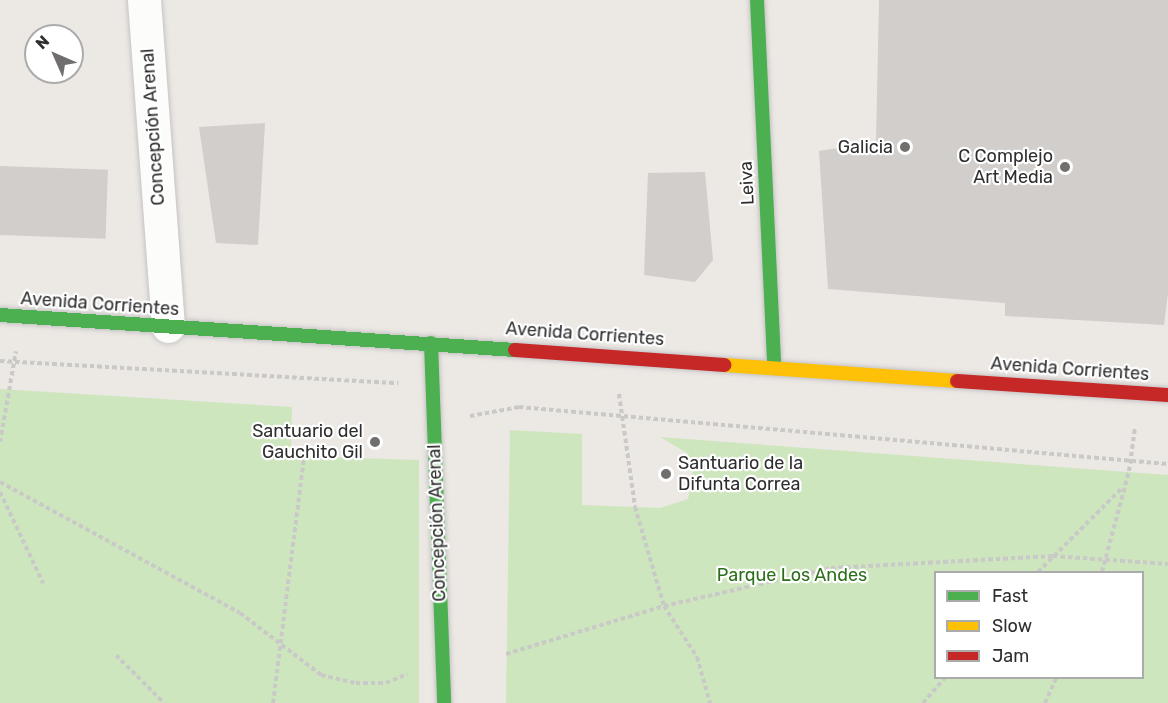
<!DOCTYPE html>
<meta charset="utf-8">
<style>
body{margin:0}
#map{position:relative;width:1168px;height:703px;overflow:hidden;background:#ece8e4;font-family:Rubik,sans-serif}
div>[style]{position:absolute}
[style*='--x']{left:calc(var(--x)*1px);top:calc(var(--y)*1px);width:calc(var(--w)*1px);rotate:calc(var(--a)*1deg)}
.green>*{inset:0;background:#cee6be}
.building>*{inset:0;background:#d1cecb;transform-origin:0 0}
.path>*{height:4px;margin-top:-2px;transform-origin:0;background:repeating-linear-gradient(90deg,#c9c9c8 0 4.5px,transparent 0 7.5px)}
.roads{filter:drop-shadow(0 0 2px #c5c4c5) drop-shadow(0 0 2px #c5c4c5)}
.street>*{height:33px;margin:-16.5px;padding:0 16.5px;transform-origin:16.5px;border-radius:16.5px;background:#fcfcfb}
.fast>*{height:14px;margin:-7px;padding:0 7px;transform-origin:7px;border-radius:7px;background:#4caf50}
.slow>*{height:14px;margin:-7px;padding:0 7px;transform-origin:7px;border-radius:7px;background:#ffc107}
.jam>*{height:14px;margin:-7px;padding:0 7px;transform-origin:7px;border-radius:7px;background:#c62828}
.dots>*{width:16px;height:16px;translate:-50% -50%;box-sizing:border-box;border:3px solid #fff;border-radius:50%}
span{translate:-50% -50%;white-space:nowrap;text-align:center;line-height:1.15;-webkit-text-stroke:4.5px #fff;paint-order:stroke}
.street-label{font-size:18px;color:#2e2e2e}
.poi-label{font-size:18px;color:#2e2e2e}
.right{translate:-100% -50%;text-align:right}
.left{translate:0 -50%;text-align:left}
.park-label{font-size:18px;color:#2c6e1b}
.legend{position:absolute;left:934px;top:571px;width:210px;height:108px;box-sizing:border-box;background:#fff;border:2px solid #ababab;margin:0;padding:8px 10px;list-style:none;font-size:18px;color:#2e2e2e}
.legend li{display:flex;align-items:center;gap:12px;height:30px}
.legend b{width:30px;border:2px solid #ababab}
.north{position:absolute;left:24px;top:24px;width:60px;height:60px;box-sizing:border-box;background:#fff;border:2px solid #ababab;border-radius:50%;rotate:315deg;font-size:16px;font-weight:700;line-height:24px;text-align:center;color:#2e2e2e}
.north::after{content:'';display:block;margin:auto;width:21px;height:27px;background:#706f6e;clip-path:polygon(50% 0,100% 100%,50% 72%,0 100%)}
</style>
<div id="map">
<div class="green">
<div style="clip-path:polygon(0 389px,292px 407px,291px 456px,419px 460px,419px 703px,0 703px)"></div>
<div style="clip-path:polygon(evenodd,510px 430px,582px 434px,582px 505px,660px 508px,688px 499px,693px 475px,687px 453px,660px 437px,1168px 475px,1168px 703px,506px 703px,510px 430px,936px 572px,1142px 572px,1142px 678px,936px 678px,936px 572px)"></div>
</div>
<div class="building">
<div style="clip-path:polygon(879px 0,1168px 0,1168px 293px,1164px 325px,1005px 316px,1005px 303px,828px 289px,819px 151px,876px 142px)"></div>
<div style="clip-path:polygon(265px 123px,258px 245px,216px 243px,199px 127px)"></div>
<div style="left:0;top:166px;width:108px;height:69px;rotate:2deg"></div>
<div style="clip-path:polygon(705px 172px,713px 260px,695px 282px,644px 275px,648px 173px)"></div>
</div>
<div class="path">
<div style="--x:0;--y:361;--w:399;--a:3.2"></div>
<div style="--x:619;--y:394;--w:114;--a:81.9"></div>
<div style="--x:635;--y:507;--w:103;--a:73.7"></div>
<div style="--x:664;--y:606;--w:61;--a:57.1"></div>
<div style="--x:697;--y:657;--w:48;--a:74.2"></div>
<div style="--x:470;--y:416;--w:50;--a:-10.4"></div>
<div style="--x:519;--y:407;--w:651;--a:5.02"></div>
<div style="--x:0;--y:442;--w:92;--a:-80"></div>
<div style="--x:0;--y:482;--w:273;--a:28.6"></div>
<div style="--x:240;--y:613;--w:102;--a:37.4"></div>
<div style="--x:321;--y:675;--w:36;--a:13"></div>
<div style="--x:356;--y:683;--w:30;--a:0"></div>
<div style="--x:386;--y:683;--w:23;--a:-23"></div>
<div style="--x:0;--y:492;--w:101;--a:64.7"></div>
<div style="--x:1038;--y:572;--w:119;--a:-45"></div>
<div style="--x:1102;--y:572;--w:105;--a:-75"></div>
<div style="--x:1129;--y:471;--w:43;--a:-82.1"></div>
<div style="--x:506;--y:654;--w:165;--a:-16.9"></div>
<div style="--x:664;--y:606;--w:171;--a:-12.8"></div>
<div style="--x:831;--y:568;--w:222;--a:-3.1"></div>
<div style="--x:1053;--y:556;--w:115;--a:4"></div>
<div style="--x:116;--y:655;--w:68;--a:45"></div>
<div style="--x:273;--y:703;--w:249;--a:-82.8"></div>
<div style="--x:923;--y:703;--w:33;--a:-49"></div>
<div style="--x:1045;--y:703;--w:27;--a:-66"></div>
</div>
<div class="roads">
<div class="street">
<div style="--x:144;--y:0;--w:327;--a:85.8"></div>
</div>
<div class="fast">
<div style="--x:757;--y:0;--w:364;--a:87.3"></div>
<div style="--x:0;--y:315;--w:516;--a:3.89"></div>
<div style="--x:431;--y:343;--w:360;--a:87.9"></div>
</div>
<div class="slow">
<div style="--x:724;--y:365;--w:234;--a:3.9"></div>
</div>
<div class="jam">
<div style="--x:515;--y:350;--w:210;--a:4.1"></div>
<div style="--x:957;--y:381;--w:211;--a:3.8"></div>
</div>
</div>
<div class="dots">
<div style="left:905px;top:147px;background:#706f6e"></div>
<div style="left:1065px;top:167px;background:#706f6e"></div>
<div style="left:375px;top:442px;background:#706f6e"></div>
<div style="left:666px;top:474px;background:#706f6e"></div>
</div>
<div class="street-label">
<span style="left:153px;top:127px;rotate:-94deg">Concepción Arenal</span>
<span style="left:747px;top:183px;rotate:-93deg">Leiva</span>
<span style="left:100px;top:304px;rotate:4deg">Avenida Corrientes</span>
<span style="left:585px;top:334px;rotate:4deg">Avenida Corrientes</span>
<span style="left:1070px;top:369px;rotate:4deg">Avenida Corrientes</span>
<span style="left:437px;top:523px;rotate:-92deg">Concepción Arenal</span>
</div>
<div class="poi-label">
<span class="right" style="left:893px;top:147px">Galicia</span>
<span class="right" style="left:1053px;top:167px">C Complejo<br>Art Media</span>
<span class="right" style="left:363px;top:442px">Santuario del<br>Gauchito Gil</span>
<span class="left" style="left:678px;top:474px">Santuario de la<br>Difunta Correa</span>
</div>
<div class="park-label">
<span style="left:792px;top:575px">Parque Los Andes</span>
</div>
<ul class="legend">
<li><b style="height:8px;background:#4caf50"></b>Fast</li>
<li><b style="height:8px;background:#ffc107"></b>Slow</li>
<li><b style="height:8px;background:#c62828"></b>Jam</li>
</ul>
<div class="north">N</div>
</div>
